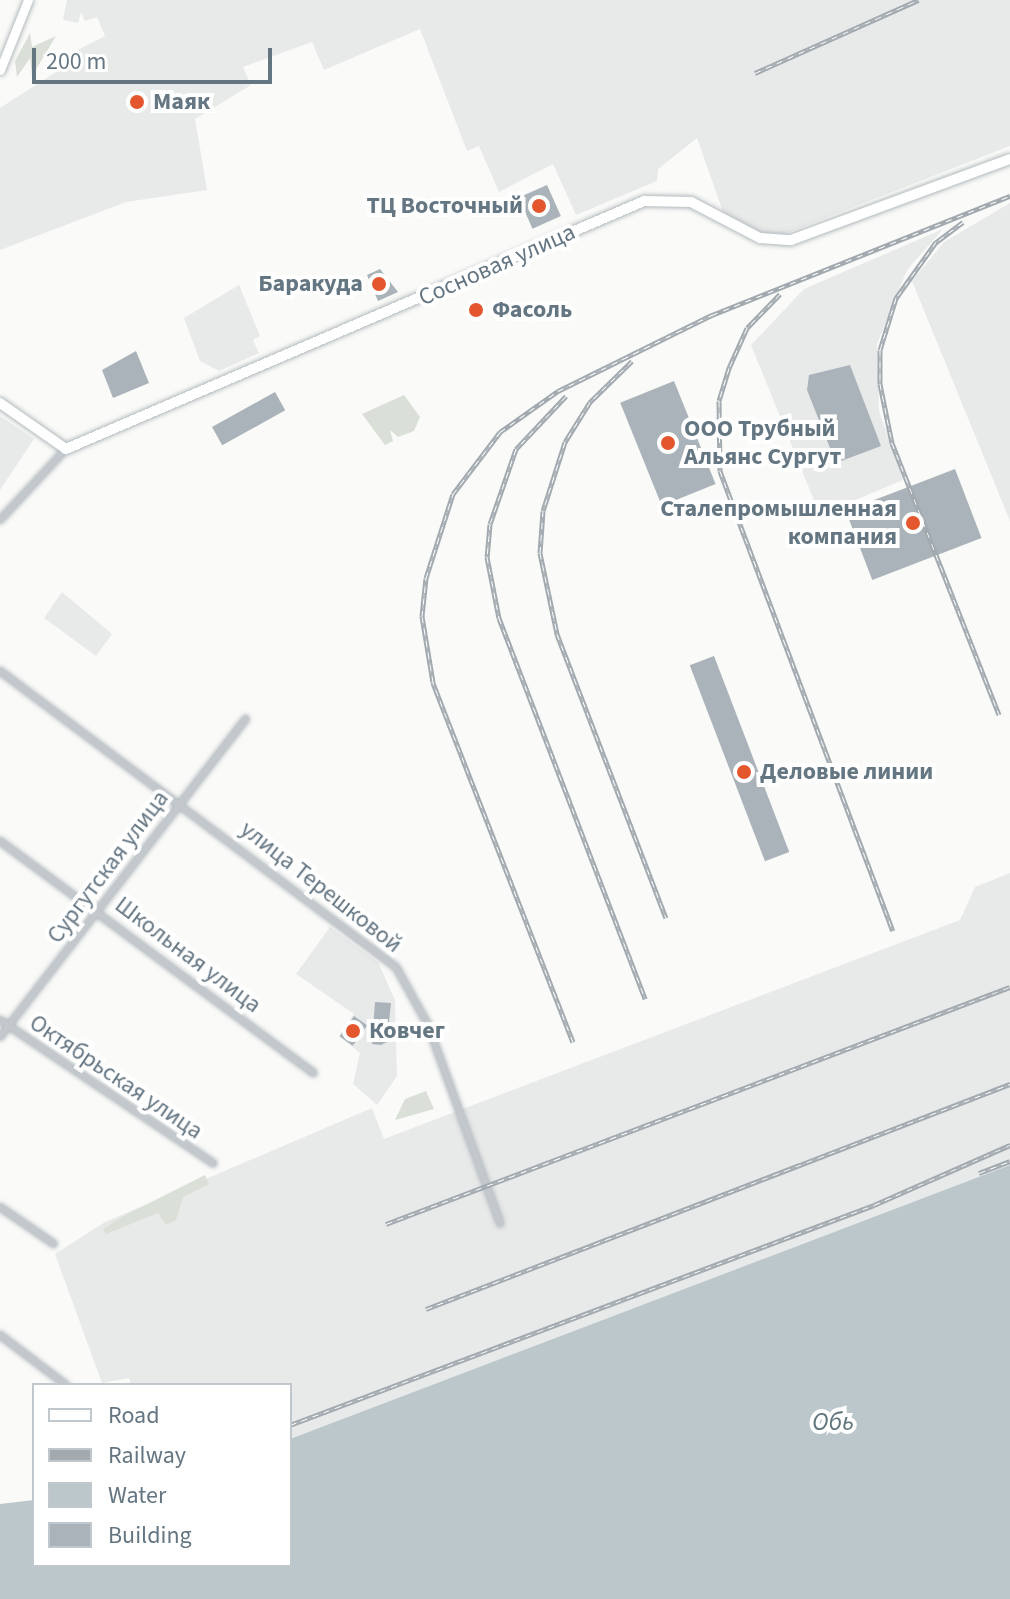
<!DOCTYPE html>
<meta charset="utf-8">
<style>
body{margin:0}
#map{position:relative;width:1010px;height:1599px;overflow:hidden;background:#fafaf8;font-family:"Source Sans 3",sans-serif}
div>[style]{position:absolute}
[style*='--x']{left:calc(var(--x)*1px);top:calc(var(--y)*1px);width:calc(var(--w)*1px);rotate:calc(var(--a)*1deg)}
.built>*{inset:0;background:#e8e9e9}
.green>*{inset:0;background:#dadfd7}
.water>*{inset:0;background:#bbc7cb}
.building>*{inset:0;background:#aab3b9;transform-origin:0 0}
.roads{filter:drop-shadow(0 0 2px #b3babf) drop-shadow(0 0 2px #b3babf)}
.street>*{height:6px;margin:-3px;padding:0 3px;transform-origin:3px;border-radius:3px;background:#c3c8cc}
.secondary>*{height:9px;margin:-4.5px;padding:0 4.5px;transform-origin:4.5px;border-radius:4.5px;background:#fff}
.primary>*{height:10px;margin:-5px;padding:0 5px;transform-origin:5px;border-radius:5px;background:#fff}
.rail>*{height:5px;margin-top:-2.5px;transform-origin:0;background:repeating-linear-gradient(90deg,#fff 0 6px,#a2aab0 0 12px);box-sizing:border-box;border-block:2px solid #a2aab0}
.dots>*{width:22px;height:22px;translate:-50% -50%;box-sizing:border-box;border:4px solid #fff;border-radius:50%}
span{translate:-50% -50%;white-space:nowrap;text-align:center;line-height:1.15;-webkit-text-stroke:8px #fff;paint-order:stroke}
.poi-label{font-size:24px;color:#657683;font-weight:700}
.left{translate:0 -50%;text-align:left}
.right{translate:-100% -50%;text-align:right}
.street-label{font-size:24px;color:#657683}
.water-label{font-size:26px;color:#60757c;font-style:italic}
.legend{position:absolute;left:32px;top:1383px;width:260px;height:184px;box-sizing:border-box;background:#fff;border:2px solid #c1c8cd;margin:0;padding:10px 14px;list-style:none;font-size:24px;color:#657683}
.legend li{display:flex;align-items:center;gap:16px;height:40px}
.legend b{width:40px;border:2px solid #c1c8cd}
.scale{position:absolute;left:32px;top:48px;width:240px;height:36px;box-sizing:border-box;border:4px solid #657683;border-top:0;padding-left:10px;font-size:24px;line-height:28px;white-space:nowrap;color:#657683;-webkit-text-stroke:6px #fff;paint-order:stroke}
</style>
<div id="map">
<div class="built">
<div style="clip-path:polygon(67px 0,1010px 0,1010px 146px,784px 234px,763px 233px,723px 212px,697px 138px,658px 169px,657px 181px,576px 215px,553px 164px,499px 192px,479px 146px,467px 151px,420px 29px,324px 70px,312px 42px,243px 67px,251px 85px,195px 119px,207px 190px,126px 202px,0 250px,0 108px,56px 72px,64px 57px,105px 36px,97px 17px,85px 21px,81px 12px,78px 23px,63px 20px)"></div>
<div style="clip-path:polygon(1010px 203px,1010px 521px,912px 281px,944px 242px)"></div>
<div style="clip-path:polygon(943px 229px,907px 270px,877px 344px,879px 411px,903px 480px,820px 515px,751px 345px,804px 289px)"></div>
<div style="clip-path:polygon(239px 285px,260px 336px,253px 340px,259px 353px,219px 371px,200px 361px,184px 318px)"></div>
<div style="clip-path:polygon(0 416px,34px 439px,0 490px)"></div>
<div style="clip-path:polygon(62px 592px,112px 634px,96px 656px,44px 618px)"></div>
<div style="clip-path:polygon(1010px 873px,1010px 1165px,290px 1439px,290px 1385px,131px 1385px,129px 1378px,102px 1383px,55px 1254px,105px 1222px,372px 1108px,384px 1139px,960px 920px,975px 887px)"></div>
<div style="clip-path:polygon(330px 927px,378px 962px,395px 1000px,397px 1076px,377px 1105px,353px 1084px,360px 1053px,339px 1036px,354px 1014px,296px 974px)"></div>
</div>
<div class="green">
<div style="clip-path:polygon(30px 33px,32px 47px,56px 36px,32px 76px,30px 58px,17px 77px,15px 61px)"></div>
<div style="clip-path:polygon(404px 395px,420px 417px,414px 431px,398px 437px,390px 430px,393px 441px,385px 445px,362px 414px)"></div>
<div style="clip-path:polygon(426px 1091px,434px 1109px,395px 1120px,405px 1099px)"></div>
<div style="clip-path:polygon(205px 1175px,209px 1184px,183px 1197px,176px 1220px,166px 1225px,158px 1213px,106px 1234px,103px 1229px,123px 1217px,88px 1234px)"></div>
</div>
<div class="water">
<div style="clip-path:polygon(1010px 1165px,1010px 1599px,0 1599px,0 1504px,34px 1500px,34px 1565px,290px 1565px,290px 1439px)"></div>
</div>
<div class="building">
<div style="left:547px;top:185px;width:34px;height:31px;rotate:66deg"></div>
<div style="clip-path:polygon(380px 269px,398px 292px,378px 301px,367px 275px)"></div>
<div style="clip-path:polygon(136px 351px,149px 383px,113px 398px,102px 370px)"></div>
<div style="clip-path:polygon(850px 365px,881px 446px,836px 463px,807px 390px,809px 375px)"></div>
<div style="left:674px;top:381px;width:111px;height:58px;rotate:68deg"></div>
<div style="left:275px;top:392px;width:21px;height:72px;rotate:61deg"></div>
<div style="left:955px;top:469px;width:74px;height:117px;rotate:69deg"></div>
<div style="left:714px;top:656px;width:210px;height:26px;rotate:69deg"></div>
<div style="clip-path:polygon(375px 1002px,391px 1003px,387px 1042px,381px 1045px,372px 1044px)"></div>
<div style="left:354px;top:1016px;width:16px;height:25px;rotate:35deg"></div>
</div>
<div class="roads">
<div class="street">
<div style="--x:0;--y:520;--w:97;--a:-47.1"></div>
<div style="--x:0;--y:671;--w:494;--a:36.8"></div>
<div style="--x:396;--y:967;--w:66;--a:61.1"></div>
<div style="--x:428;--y:1025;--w:211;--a:70"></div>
<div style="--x:0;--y:841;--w:390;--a:36.5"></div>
<div style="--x:0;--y:1020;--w:257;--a:33.9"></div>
<div style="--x:0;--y:1037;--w:402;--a:-52.3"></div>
<div style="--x:0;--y:1207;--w:65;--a:34.4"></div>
<div style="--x:0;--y:1335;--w:83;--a:37.1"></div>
</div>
<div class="secondary">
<div style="--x:0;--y:70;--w:75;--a:-68.2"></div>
</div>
<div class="primary">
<div style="--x:0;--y:403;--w:80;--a:34.9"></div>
<div style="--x:66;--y:449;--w:629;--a:-23.22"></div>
<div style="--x:644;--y:201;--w:47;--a:1.2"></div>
<div style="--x:691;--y:202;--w:78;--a:27.6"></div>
<div style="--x:760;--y:238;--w:31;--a:4"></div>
<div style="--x:791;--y:240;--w:233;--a:-20.3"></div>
</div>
</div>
<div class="rail">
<div style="--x:755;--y:73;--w:179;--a:-24.1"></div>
<div style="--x:963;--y:222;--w:34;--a:143"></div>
<div style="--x:936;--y:242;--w:69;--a:125.5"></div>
<div style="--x:896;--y:298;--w:54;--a:107.1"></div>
<div style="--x:880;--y:350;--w:34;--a:90"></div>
<div style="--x:880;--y:384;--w:60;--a:78.5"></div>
<div style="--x:892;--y:443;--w:292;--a:68.5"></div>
<div style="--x:780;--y:294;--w:47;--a:134.1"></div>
<div style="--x:747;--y:328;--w:44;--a:114.2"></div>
<div style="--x:729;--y:368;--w:34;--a:107"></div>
<div style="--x:719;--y:401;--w:70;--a:89.2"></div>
<div style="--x:720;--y:471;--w:491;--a:69.4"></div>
<div style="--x:632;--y:361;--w:59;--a:135.7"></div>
<div style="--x:590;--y:402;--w:47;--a:122"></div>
<div style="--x:565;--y:442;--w:72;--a:107.7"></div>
<div style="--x:543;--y:511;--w:42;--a:94.1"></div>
<div style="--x:540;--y:553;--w:83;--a:78.1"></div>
<div style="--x:557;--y:634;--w:304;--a:69"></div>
<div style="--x:566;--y:396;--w:73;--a:133.3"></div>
<div style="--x:516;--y:449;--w:79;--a:109.1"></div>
<div style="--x:490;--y:524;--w:33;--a:95"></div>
<div style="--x:487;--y:557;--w:62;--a:78.9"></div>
<div style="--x:499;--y:618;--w:408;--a:69"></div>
<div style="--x:573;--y:1042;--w:386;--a:-111.3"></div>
<div style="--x:433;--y:682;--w:67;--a:-99.5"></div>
<div style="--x:422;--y:616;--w:38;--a:-84"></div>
<div style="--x:426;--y:578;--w:88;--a:-72.2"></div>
<div style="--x:453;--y:494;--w:78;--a:-52.8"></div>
<div style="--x:500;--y:432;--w:71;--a:-35.3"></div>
<div style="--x:558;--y:391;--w:172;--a:-26.3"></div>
<div style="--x:712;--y:315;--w:321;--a:-21.8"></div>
<div style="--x:979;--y:1173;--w:33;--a:-21"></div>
<div style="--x:386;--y:1224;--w:667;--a:-20.8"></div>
<div style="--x:426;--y:1309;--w:626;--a:-21.07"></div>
<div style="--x:290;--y:1425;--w:624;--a:-20.64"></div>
<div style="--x:874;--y:1205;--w:149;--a:-23.8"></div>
</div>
<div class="dots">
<div style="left:137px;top:102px;background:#e4572e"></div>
<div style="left:539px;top:206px;background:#e4572e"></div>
<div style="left:379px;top:284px;background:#e4572e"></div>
<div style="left:476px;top:310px;background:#e4572e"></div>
<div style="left:668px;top:443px;background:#e4572e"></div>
<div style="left:913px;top:523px;background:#e4572e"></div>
<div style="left:744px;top:772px;background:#e4572e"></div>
<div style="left:353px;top:1031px;background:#e4572e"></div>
</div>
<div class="poi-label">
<span class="left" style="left:153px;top:102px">Маяк</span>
<span class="right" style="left:523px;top:206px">ТЦ Восточный</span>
<span class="right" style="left:363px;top:284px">Баракуда</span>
<span class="left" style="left:492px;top:310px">Фасоль</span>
<span class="left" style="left:684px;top:443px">ООО Трубный<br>Альянс Сургут</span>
<span class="right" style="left:897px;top:523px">Сталепромышленная<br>компания</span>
<span class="left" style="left:760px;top:772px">Деловые линии</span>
<span class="left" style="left:369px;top:1031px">Ковчег</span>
</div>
<div class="street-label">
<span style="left:497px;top:265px;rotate:-24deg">Сосновая улица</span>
<span style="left:108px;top:867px;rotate:-53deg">Сургутская улица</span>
<span style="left:321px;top:887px;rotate:38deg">улица Терешковой</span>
<span style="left:188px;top:955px;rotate:37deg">Школьная улица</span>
<span style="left:116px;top:1077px;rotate:34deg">Октябрьская улица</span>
</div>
<div class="water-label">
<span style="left:833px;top:1422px">Обь</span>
</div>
<ul class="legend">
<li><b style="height:10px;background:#fff"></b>Road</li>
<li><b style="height:10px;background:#a2aab0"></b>Railway</li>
<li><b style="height:22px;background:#bbc7cb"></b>Water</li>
<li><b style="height:22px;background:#aab3b9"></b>Building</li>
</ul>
<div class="scale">200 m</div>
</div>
